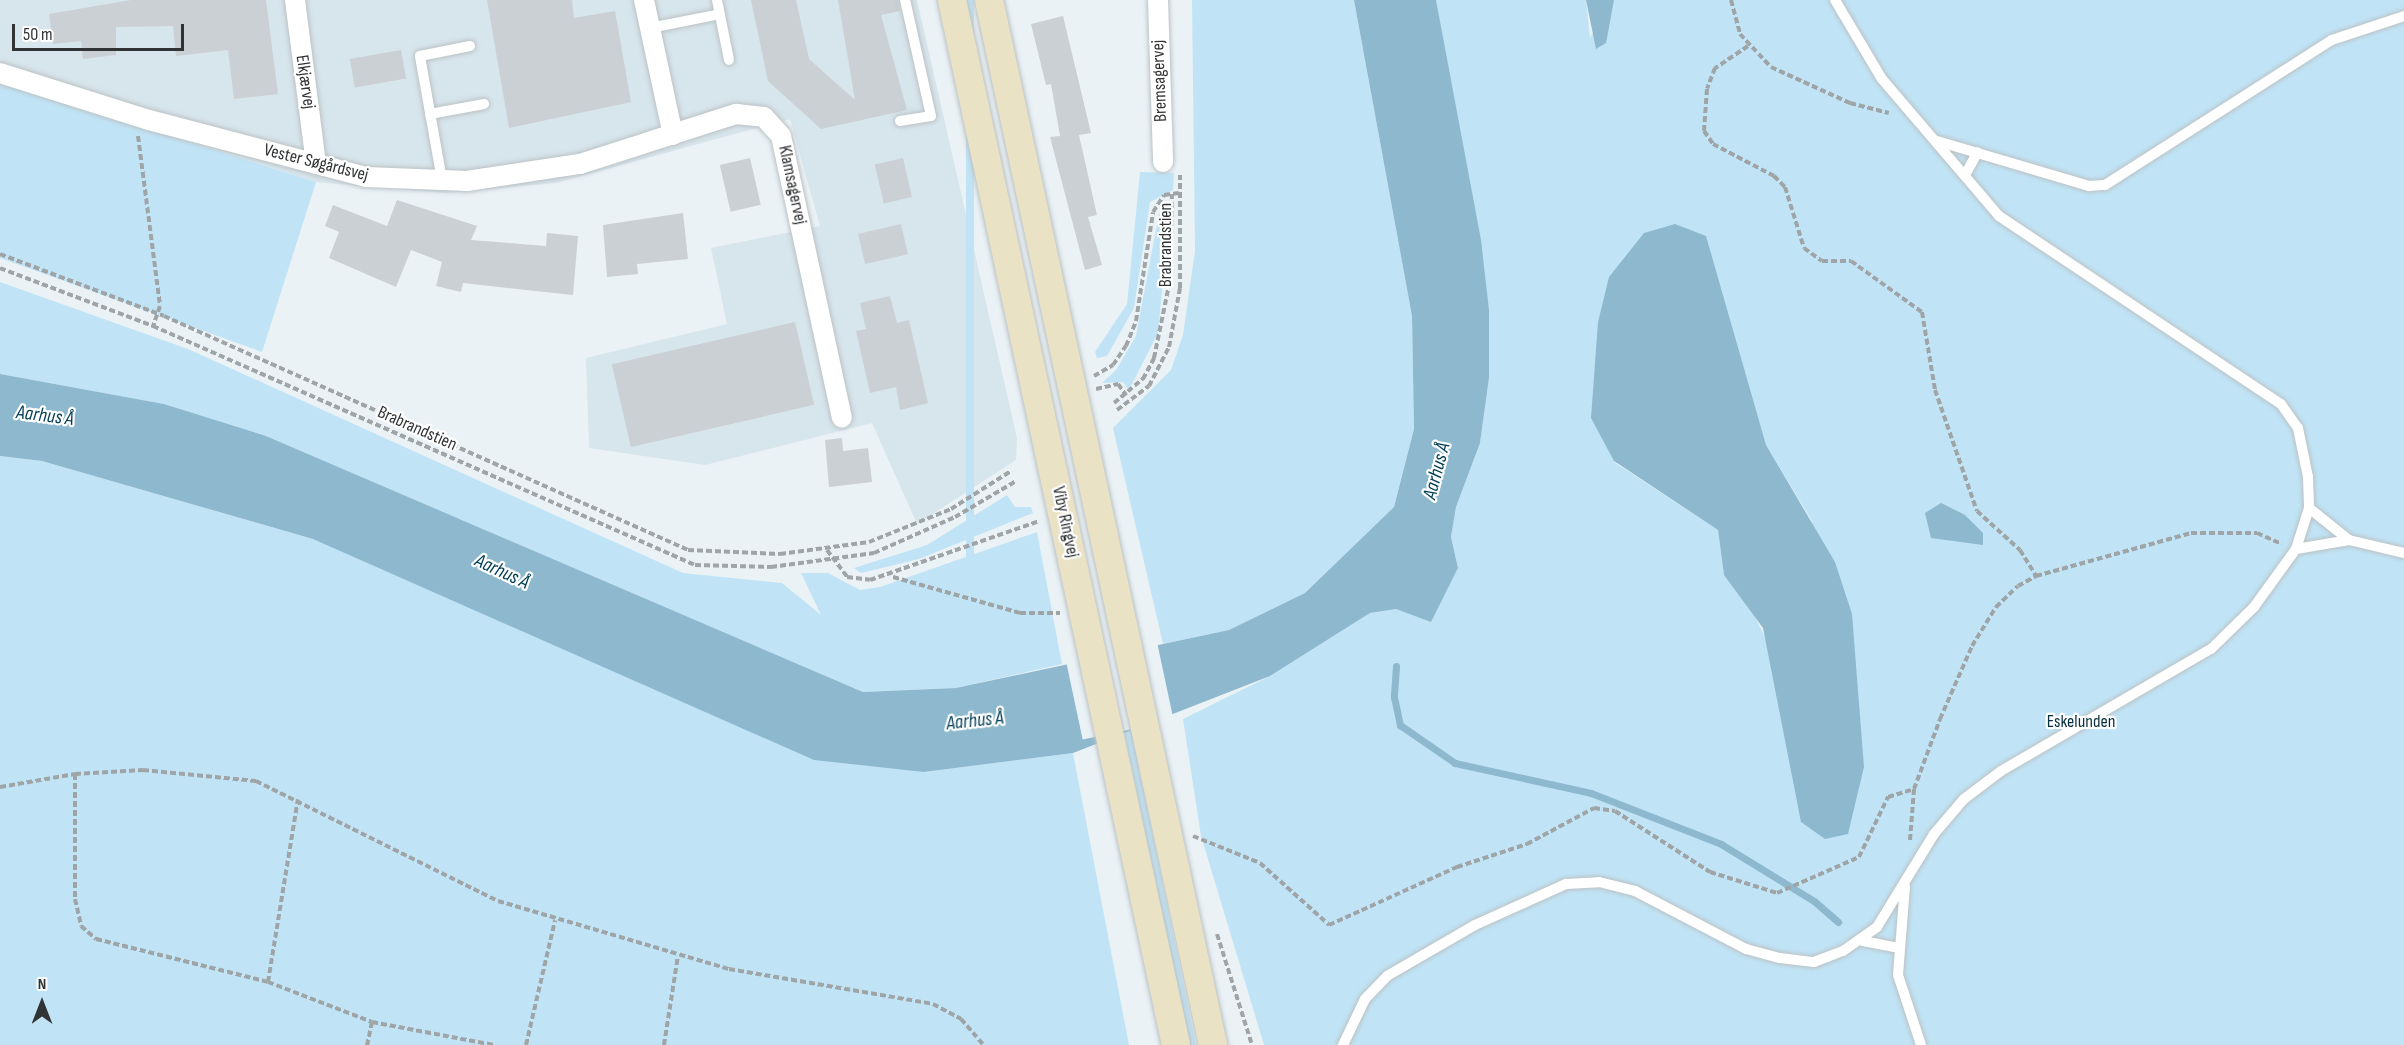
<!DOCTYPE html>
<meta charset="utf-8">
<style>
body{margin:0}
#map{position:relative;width:2404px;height:1045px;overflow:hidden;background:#ebf2f6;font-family:"Sofia Sans Condensed",sans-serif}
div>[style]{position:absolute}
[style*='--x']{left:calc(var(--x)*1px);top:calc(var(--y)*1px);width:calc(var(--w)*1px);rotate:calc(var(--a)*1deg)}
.built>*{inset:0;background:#d7e5ec}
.green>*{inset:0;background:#c0e4f6;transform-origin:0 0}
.water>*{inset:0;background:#8db8cd}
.pier>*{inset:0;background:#ebf2f6;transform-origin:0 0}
.stream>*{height:7px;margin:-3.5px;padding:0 3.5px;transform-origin:3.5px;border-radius:3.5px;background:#8db8cd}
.building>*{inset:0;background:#cad0d4;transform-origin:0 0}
.path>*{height:4px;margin-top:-2px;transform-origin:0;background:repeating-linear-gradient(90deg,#9fa4a7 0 6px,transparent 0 9px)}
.roads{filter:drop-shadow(0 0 2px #bbc2c5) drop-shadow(0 0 2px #bbc2c5)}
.service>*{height:10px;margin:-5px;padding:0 5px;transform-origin:5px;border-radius:5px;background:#fff}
.minor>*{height:20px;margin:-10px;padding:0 10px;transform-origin:10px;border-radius:10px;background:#fff}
.secondary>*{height:28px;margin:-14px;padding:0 14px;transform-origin:14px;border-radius:14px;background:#e9e2c5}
span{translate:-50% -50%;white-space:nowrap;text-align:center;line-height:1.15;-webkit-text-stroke:4.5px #fff;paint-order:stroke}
.street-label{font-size:18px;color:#313335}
.park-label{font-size:18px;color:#072f3f}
.water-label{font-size:20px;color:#003e55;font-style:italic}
.north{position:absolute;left:12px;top:973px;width:60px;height:60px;-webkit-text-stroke:4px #fff;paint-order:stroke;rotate:0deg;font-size:16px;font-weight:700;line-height:24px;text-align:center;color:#313335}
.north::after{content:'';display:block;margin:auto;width:21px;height:27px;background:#313335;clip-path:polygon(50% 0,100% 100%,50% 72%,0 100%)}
.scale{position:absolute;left:12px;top:24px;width:172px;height:27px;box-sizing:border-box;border:3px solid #313335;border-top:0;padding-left:8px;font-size:18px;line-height:21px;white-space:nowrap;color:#313335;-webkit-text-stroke:4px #fff;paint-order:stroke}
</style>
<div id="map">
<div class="built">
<div style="clip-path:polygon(0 0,917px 0,1017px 438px,1016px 460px,917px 524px,872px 423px,705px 465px,589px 448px,586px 358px,727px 324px,711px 248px,820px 226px,790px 119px,556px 183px,446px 193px,316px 182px,0 82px)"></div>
</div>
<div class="green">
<div style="left:966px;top:0;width:8px;height:688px"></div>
<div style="clip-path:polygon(1192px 0,1354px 0,1412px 316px,1414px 429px,1394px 507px,1305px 593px,1229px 630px,1163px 644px,1113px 428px,1171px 370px,1183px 335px,1195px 251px)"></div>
<div style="clip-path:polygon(evenodd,1436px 0,1586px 0,1590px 38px,1611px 0,2404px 0,2404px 1045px,1264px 1045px,1201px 836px,1183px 719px,1270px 676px,1370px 613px,1396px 609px,1431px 621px,1458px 568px,1451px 537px,1456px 507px,1480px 443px,1489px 378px,1489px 310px,1436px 0,1747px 392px,1766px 445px,1812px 521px,1766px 639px,1745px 597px,1724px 575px,1718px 530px,1614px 462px,1747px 392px)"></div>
<div style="clip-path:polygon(0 82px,316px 182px,262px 352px,0 258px)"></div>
<div style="clip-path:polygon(1140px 172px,1174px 173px,1173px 190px,1150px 202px,1134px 308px,1107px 356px,1097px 358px,1095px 352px,1127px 304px)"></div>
<div style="clip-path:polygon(1159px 213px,1168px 226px,1158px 333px,1129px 390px,1123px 382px,1102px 383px,1116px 370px,1136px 336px)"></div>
<div style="clip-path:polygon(0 282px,188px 349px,683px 573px,782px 583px,821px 615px,801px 573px,828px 573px,860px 590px,880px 587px,1037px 532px,1062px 664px,956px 688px,863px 692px,266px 436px,164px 404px,0 374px)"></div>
<div style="clip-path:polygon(0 456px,42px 461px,313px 539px,924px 772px,1073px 753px,1129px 1045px,0 1045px)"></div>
<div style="clip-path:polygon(1007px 495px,1015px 507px,1031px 507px,1033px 513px,919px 559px,861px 573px,854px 568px,927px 545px)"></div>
<div style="clip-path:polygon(1128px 715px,1196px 1045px,1190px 1045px,1121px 717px)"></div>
</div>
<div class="water">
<div style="clip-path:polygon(1354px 0,1436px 0,1481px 240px,1489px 310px,1489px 378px,1480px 443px,1456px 507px,1451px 537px,1458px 568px,1431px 622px,1396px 609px,1370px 613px,1270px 676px,1073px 753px,924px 772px,814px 760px,313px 539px,42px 461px,0 456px,0 374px,164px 404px,266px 436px,863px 692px,956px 688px,1229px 630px,1305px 593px,1394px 507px,1414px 429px,1412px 316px)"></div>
<div style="clip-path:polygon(1586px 0,1614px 0,1606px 43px,1596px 49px)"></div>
<div style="clip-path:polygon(1675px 224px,1706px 236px,1766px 445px,1835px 562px,1852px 614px,1864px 767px,1848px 834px,1825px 839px,1801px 822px,1763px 628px,1724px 575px,1718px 530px,1614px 461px,1591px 418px,1598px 322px,1609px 277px,1644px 233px)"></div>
<div style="clip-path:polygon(1941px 503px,1965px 515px,1983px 533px,1983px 545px,1931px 538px,1925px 513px)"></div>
</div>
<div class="pier">
<div style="left:1157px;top:642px;width:80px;height:93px;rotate:78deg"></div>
</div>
<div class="stream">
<div style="--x:1396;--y:666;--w:31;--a:94"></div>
<div style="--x:1394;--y:697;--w:29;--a:78"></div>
<div style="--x:1400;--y:725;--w:67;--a:34.6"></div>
<div style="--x:1455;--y:763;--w:139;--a:12.4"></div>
<div style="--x:1591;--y:793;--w:140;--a:21.4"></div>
<div style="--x:1721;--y:844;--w:109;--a:31.5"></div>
<div style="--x:1814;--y:901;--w:32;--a:41"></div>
</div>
<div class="building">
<div style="clip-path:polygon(131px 0,266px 0,278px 94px,234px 99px,228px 50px,176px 56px,173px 26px,116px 27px,116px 55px,83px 59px,81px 41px,53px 44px,49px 14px)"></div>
<div style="clip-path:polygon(487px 0,572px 0,574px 18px,615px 11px,631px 102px,509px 128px)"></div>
<div style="clip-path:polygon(751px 0,796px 0,809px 59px,855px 100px,838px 0,898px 0,900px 11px,881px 15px,907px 110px,821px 129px,768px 81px)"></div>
<div style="clip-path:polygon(1063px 16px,1091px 133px,1079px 135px,1097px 215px,1088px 217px,1102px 265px,1085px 270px,1050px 137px,1060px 136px,1051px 84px,1046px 85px,1031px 24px)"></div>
<div style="left:401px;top:50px;width:29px;height:52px;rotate:80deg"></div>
<div style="left:750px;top:158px;width:48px;height:31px;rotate:77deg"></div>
<div style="left:903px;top:158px;width:40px;height:29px;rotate:77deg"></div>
<div style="clip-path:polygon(397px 200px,477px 226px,471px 240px,546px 246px,547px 233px,578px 236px,573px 295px,463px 283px,461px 292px,436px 286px,442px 262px,411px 250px,396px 287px,329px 258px,339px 232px,325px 226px,333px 205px,387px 226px)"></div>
<div style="clip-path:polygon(683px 213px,688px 259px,637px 264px,638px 274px,607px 277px,603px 225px)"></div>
<div style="left:901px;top:224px;width:31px;height:44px;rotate:77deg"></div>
<div style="clip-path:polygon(890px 296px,897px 323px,909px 320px,928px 403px,900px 410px,896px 387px,870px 393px,856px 331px,866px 329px,860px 303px)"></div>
<div style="left:795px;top:322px;width:85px;height:188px;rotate:77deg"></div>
<div style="clip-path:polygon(842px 438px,843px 451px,868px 448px,872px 482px,829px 487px,825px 440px)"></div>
</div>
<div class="path">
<div style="--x:1731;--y:0;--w:35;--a:75"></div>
<div style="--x:1740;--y:34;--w:45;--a:46.8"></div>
<div style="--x:1771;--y:67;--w:87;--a:24.5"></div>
<div style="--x:1850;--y:103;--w:40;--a:14.4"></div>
<div style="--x:1748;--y:46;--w:40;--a:146"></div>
<div style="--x:1715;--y:68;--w:22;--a:111"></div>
<div style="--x:1707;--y:89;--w:42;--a:94.1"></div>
<div style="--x:1704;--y:131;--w:16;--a:55"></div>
<div style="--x:1713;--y:144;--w:69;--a:27.7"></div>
<div style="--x:1774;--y:176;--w:16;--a:45"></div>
<div style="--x:1785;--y:187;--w:64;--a:72.7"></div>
<div style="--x:1804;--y:248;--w:22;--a:36"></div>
<div style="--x:1822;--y:261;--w:29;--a:0"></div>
<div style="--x:1851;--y:261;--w:87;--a:35.7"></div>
<div style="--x:1922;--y:312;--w:79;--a:80.5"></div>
<div style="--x:1935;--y:390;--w:128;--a:70.9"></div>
<div style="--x:1977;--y:511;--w:58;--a:42.2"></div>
<div style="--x:2020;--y:550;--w:31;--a:58"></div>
<div style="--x:138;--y:136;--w:171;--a:82.6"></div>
<div style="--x:160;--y:306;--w:21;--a:109"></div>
<div style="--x:0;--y:254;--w:175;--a:20.7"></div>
<div style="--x:164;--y:316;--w:574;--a:24.06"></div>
<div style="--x:688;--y:550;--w:92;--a:2.5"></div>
<div style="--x:780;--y:554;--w:90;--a:-7.7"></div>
<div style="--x:869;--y:542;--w:88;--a:-21.9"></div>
<div style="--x:951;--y:509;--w:71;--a:-32.3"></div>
<div style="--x:0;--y:268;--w:164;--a:20.8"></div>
<div style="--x:153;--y:326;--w:592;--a:23.8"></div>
<div style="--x:695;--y:565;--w:76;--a:1.5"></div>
<div style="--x:771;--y:567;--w:104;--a:-7.7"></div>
<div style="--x:874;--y:553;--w:89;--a:-24"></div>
<div style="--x:955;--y:517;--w:71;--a:-30.5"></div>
<div style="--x:1094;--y:376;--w:22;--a:-30"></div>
<div style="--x:1113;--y:365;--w:23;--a:-56"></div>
<div style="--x:1126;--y:346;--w:27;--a:-68"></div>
<div style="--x:1136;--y:321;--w:110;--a:-81.1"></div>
<div style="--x:1153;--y:212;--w:20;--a:-57"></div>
<div style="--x:1164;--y:195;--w:15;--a:-8"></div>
<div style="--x:1096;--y:389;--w:23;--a:-13"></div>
<div style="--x:1118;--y:384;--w:14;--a:54"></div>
<div style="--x:1114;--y:403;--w:38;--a:-40"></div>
<div style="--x:1143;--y:379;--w:24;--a:-62"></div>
<div style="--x:1154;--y:358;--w:80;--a:-78.4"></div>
<div style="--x:1170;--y:280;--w:86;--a:-88.7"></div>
<div style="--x:1117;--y:410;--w:40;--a:-37"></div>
<div style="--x:1149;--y:386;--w:44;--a:-62.9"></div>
<div style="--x:1169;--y:347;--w:60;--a:-79.4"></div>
<div style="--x:1180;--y:288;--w:113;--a:-90"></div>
<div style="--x:827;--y:550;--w:34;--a:53"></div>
<div style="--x:847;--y:577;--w:23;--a:7"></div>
<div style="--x:870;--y:580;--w:179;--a:-19.2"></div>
<div style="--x:893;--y:577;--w:132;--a:15.8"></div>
<div style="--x:1020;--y:613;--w:40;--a:0"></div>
<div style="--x:75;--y:774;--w:125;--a:90"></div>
<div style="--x:75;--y:899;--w:28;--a:77"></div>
<div style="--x:81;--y:926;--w:20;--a:41"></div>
<div style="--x:96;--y:939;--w:177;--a:14"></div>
<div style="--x:268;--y:982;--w:111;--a:21"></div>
<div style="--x:372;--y:1022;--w:24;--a:102"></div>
<div style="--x:0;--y:787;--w:76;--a:-9.8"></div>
<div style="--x:75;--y:774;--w:68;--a:-3.4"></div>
<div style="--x:143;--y:770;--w:114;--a:5.6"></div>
<div style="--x:256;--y:781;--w:270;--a:26.4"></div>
<div style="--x:498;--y:901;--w:241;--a:16.4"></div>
<div style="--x:729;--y:969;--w:207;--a:9.7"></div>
<div style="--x:933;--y:1004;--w:32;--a:28"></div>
<div style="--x:961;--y:1019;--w:35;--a:49"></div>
<div style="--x:1193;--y:836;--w:72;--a:21.9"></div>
<div style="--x:1260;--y:863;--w:93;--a:41.9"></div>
<div style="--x:1329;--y:925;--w:141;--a:-24.4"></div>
<div style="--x:1457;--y:867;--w:74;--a:-18.2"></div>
<div style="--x:1527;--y:844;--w:76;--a:-28.2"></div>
<div style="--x:1594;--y:808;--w:21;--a:8"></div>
<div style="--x:1615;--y:811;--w:113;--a:32.7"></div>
<div style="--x:1710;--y:872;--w:70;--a:17.4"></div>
<div style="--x:1777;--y:893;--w:90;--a:-23.7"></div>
<div style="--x:1859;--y:857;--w:67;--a:-64.2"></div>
<div style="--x:1888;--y:797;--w:27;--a:-17"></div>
<div style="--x:1910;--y:840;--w:51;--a:-85.5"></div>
<div style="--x:1914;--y:789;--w:75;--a:-69.6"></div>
<div style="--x:1940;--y:719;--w:80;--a:-66.3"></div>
<div style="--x:1972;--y:646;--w:46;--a:-58.4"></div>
<div style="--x:1996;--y:607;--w:30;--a:-44"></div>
<div style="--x:2018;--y:586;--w:21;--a:-29"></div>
<div style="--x:2036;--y:576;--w:161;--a:-15.5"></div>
<div style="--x:2191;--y:533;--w:66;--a:0"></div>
<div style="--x:2257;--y:533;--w:27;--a:24"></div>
<div style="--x:1217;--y:934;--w:116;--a:72.5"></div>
<div style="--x:268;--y:982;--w:185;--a:-80.7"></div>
<div style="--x:372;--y:1022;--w:124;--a:10.7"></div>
<div style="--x:526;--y:1045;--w:128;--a:-76.9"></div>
<div style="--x:664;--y:1045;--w:90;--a:-81.1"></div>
</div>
<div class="roads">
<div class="service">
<div style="--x:717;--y:0;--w:61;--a:78.7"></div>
<div style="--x:1835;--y:0;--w:92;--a:59.3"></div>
<div style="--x:1882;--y:79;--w:180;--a:49.5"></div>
<div style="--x:1999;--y:216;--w:339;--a:33.7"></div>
<div style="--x:2281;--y:404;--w:29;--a:55"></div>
<div style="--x:2298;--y:428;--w:50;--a:78.5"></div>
<div style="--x:2308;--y:477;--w:31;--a:88"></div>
<div style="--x:2309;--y:508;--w:43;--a:107.6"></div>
<div style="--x:650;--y:28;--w:71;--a:-11.3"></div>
<div style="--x:430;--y:114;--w:55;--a:-10.5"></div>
<div style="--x:900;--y:121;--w:31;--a:-9"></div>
<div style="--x:931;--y:116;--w:119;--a:-102.6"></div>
<div style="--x:1937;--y:141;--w:159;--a:16.5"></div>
<div style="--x:2089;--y:186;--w:16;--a:-4"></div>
<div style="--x:2105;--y:185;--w:269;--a:-32.6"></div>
<div style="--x:2332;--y:40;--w:76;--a:-18.4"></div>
<div style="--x:1965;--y:175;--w:26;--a:-61"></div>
<div style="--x:442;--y:180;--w:126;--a:-100.1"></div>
<div style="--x:420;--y:56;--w:51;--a:-11.3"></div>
<div style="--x:2309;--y:508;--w:51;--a:38.7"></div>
<div style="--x:1905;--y:886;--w:89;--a:94.5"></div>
<div style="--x:1898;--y:975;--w:74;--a:71.8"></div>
<div style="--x:1863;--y:941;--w:36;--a:11"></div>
<div style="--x:1343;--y:1045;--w:51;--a:-64.4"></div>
<div style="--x:1365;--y:999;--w:32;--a:-46"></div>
<div style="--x:1387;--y:976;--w:102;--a:-30.1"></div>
<div style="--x:1475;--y:925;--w:100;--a:-24.3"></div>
<div style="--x:1566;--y:884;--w:33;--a:-3"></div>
<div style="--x:1599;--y:882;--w:37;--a:14"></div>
<div style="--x:1635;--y:891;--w:125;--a:27.6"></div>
<div style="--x:1746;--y:949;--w:35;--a:15"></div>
<div style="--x:1780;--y:958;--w:34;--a:7"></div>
<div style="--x:1814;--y:962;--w:31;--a:-21"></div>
<div style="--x:1843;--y:951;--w:42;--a:-35.2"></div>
<div style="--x:1877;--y:927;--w:109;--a:-58.5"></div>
<div style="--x:1934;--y:834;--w:46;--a:-49.4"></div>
<div style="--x:1964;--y:799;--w:46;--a:-37.1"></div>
<div style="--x:2001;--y:771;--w:243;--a:-30.2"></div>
<div style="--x:2211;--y:649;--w:60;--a:-44.3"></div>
<div style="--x:2254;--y:607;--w:72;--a:-54.1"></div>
<div style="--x:2296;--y:549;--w:54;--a:-9.6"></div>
<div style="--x:2349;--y:540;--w:57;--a:13.3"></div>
</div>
<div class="minor">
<div style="--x:295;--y:0;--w:165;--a:82.7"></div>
<div style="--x:644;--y:0;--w:138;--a:77.9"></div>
<div style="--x:1158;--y:0;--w:162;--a:88.2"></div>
<div style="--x:0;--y:73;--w:156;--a:17.5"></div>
<div style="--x:149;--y:120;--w:224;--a:14.7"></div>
<div style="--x:366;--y:177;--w:101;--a:2.3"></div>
<div style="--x:467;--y:181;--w:114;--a:-8.6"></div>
<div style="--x:580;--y:164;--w:164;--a:-17.8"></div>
<div style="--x:736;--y:114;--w:28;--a:6"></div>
<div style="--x:764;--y:117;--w:25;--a:48"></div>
<div style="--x:781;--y:136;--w:288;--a:77.8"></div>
</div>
<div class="secondary">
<div style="--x:952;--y:0;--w:1069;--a:77.9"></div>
<div style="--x:989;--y:0;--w:1069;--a:77.9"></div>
</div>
</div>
<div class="street-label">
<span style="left:1160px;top:81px;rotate:-92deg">Bremsagervej</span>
<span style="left:305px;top:82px;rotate:82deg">Elkjærvej</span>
<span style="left:316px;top:163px;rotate:14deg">Vester Søgårdsvej</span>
<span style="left:792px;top:185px;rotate:78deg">Klamsagervej</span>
<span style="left:1166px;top:245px;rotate:-90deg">Brabrandstien</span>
<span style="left:417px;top:429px;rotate:24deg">Brabrandstien</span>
<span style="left:1065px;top:522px;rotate:78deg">Viby Ringvej</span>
</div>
<div class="park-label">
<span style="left:2081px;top:722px">Eskelunden</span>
</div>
<div class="water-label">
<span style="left:45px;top:416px;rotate:7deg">Aarhus Å</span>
<span style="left:1437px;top:471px;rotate:-75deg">Aarhus Å</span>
<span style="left:502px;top:572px;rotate:25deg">Aarhus Å</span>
<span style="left:975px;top:721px;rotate:-6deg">Aarhus Å</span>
</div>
<div class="north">N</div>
<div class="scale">50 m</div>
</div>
